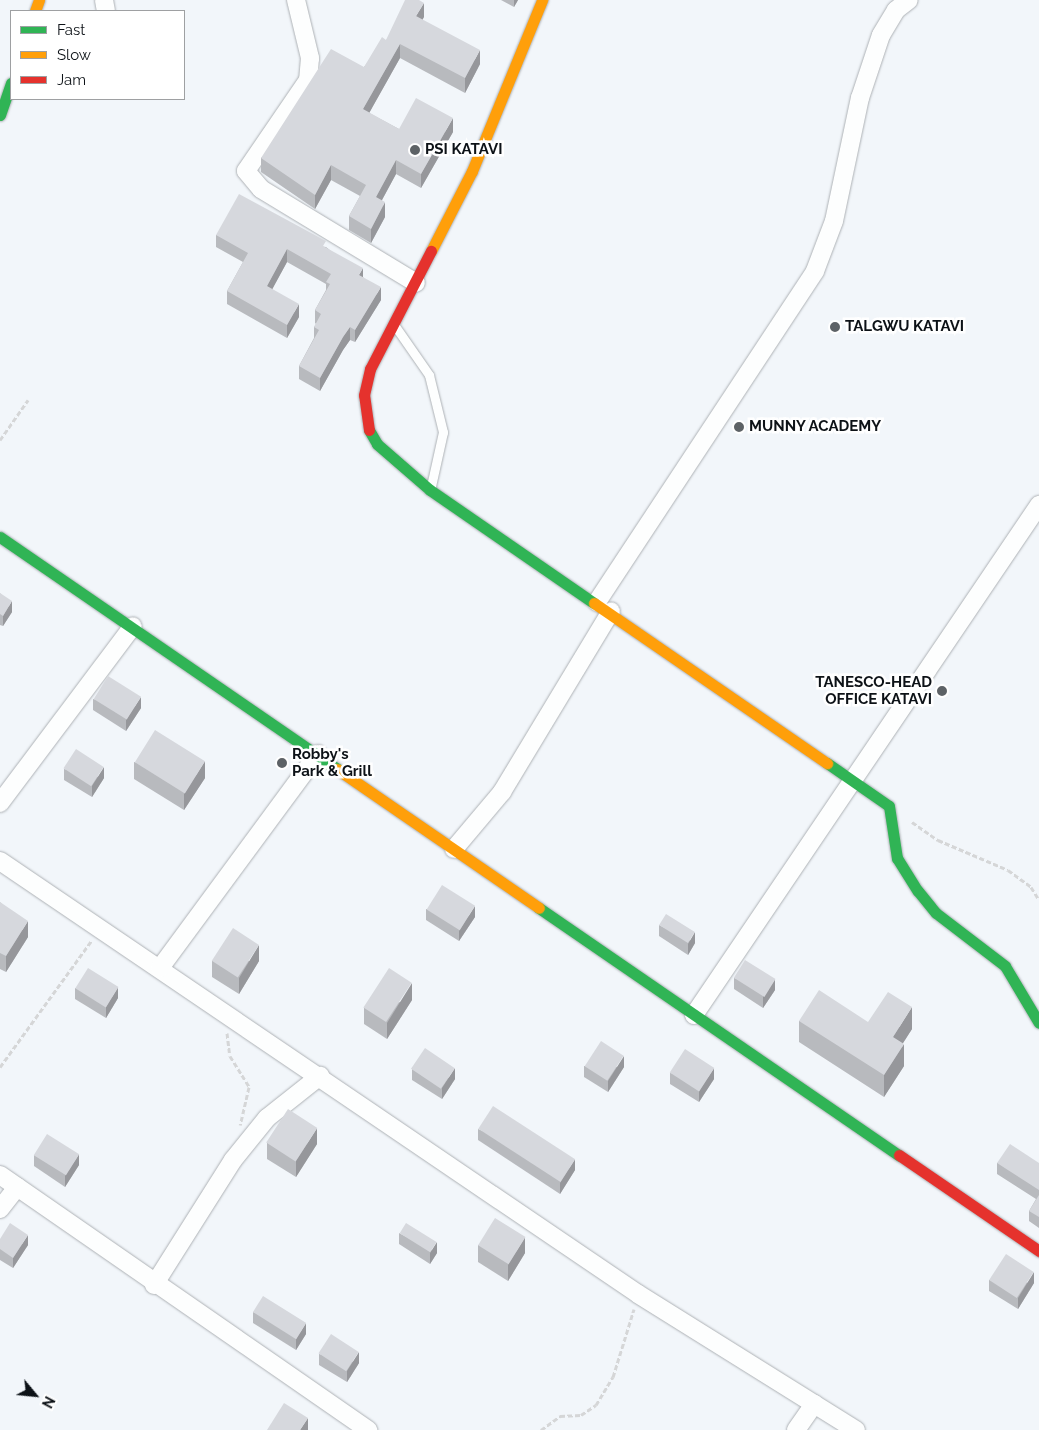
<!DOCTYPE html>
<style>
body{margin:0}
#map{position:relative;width:1039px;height:1430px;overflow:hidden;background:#f2f6fa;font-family:Raleway,sans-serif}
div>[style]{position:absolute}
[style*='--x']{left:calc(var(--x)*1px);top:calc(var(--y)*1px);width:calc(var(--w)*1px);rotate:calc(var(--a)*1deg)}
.path>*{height:3px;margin-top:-1.5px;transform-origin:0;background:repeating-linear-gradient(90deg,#d5d6d7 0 5px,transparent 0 7.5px)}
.roads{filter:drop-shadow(0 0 1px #adb1b5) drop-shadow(0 0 1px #adb1b5)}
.lane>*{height:9px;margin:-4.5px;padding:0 4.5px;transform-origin:4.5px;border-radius:4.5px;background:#fdfefe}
.street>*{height:18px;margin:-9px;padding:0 9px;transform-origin:9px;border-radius:9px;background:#fdfefe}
.fast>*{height:11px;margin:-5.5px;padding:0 5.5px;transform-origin:5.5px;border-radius:5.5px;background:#30b455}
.slow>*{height:11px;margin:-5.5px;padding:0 5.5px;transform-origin:5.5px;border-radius:5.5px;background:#ff9f0a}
.jam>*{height:11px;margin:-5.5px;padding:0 5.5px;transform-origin:5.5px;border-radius:5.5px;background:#e5322d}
.wall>*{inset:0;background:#b8babe}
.shaded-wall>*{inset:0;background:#96979b}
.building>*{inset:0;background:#d6d8dd;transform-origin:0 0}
.dots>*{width:14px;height:14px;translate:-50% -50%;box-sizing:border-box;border:2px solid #fff;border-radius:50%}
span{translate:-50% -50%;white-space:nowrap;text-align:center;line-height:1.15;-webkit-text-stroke:5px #fff;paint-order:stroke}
.poi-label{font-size:15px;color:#0d1217;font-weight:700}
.left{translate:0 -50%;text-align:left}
.right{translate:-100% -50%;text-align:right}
.legend{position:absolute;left:10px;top:10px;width:175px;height:90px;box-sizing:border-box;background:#fff;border:1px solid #9ea0a2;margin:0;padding:6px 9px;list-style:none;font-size:15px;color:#0d1217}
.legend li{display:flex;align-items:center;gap:10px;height:25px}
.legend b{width:25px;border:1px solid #9ea0a2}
.north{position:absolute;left:10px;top:1370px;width:50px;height:50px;-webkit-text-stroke:4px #fff;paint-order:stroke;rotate:118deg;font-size:14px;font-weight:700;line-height:20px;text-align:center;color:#0d1217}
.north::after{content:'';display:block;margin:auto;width:18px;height:22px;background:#0d1217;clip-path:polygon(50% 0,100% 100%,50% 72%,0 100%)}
</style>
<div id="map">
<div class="path">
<div style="--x:0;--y:440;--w:49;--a:-55"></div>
<div style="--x:912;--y:822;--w:32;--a:35"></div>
<div style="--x:938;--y:840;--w:76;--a:23.2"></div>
<div style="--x:1008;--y:870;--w:29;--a:36"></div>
<div style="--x:1031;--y:887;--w:15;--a:58"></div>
<div style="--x:227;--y:1033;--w:23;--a:83"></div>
<div style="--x:230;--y:1056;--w:36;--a:58"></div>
<div style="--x:249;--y:1087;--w:39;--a:103"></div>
<div style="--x:0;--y:1067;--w:157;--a:-54.1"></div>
<div style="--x:541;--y:1430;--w:24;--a:-36"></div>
<div style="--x:560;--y:1416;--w:21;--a:-3"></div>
<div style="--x:581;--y:1415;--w:18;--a:-34"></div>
<div style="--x:596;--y:1405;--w:33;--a:-59"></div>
<div style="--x:613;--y:1377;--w:71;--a:-72.8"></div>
</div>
<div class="roads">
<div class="lane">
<div style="--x:395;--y:326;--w:60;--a:55.2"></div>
<div style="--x:429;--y:375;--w:59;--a:76.2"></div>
<div style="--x:443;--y:432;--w:55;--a:102.5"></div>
</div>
<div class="street">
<div style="--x:104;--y:0;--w:11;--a:80"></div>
<div style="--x:296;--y:0;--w:60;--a:76.4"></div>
<div style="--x:310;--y:58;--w:22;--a:95"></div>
<div style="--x:308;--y:80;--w:110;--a:124.3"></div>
<div style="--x:246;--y:171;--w:23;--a:50"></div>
<div style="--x:261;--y:189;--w:181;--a:31.2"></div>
<div style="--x:597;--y:602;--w:396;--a:-56.6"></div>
<div style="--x:815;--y:271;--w:53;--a:-69.2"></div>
<div style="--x:834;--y:221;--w:126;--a:-78.1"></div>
<div style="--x:860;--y:98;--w:66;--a:-71.6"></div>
<div style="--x:881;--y:35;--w:29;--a:-59"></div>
<div style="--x:896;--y:10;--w:16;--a:-38"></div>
<div style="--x:0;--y:803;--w:221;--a:-53.1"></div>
<div style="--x:454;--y:849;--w:75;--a:-49.9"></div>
<div style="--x:502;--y:792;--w:211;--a:-58.9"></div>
<div style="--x:0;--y:861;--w:771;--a:34.16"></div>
<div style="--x:638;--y:1294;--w:257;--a:32"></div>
<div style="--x:160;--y:968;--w:266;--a:-53.6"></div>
<div style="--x:694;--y:1015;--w:616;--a:-55.92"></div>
<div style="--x:0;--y:1175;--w:448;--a:34.7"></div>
<div style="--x:0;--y:1209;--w:28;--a:-52"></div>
<div style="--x:154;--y:1285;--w:148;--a:-57.7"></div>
<div style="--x:233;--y:1160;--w:54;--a:-51"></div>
<div style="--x:267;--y:1118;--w:68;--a:-38.4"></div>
<div style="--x:796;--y:1430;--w:32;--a:-55"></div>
</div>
<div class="fast">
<div style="--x:0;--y:115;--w:34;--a:-71"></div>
<div style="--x:369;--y:430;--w:16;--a:60"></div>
<div style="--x:377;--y:444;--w:70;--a:41"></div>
<div style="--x:430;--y:490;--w:199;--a:34.6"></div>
<div style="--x:0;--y:537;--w:409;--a:34.5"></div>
<div style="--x:827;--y:763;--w:75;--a:34.7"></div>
<div style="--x:889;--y:806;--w:53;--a:81.3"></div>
<div style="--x:897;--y:858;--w:39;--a:58"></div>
<div style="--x:918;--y:891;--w:28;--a:51"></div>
<div style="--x:936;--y:913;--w:87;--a:37.5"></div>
<div style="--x:1005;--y:966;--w:66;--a:59.2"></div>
<div style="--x:539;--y:908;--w:437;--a:34.5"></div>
</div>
<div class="slow">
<div style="--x:35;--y:11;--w:12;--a:-70"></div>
<div style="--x:431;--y:251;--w:90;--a:-62.9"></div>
<div style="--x:472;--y:171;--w:185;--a:-67.7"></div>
<div style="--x:594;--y:603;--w:283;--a:34.5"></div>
<div style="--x:337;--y:769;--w:245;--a:34.5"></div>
</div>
<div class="jam">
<div style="--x:369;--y:430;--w:35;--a:-98"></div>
<div style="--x:364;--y:395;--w:27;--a:-77"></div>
<div style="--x:370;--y:369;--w:133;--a:-62.7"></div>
<div style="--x:899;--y:1155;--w:170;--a:34.4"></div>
</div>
</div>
<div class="wall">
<div style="clip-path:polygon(501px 0,518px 0,514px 7px)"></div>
<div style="clip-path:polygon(424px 17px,422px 20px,480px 64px,465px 93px,400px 58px,369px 113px,399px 129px,453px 132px,421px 188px,396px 174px,382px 200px,385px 217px,371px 243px,349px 230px,349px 216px,360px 196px,331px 180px,315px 209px,261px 172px,261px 158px,364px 67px,386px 40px)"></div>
<div style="clip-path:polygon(216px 235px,326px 247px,363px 277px,381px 300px,355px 342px,350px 340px,343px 350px,320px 391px,299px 379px,299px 366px,314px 338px,314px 327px,316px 324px,315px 323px,315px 310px,326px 290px,326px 284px,287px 262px,272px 289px,299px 317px,287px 338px,227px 304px,227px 291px,243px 262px,216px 247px)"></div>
<div style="clip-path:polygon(0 593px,12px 612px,3px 626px,0 625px)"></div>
<div style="clip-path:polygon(93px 699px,141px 708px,126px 731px,93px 710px)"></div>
<div style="clip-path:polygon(134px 762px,205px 778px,184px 810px,134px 779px)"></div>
<div style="clip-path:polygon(64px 769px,104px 778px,92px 797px,64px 780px)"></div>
<div style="clip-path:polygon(0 902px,28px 937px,6px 972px,0 969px)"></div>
<div style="clip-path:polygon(426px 909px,475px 917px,459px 941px,426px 920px)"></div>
<div style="clip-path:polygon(659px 925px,695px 943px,688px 955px,659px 936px)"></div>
<div style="clip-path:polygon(212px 961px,259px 961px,239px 994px,212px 977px)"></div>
<div style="clip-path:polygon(734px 978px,775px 990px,763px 1008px,734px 989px)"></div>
<div style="clip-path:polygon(75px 988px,118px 998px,106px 1018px,75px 999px)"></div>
<div style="clip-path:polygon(412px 1000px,387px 1039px,364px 1024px,364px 1008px)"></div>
<div style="clip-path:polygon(799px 1021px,868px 1022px,912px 1029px,902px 1044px,904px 1066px,884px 1097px,799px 1042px)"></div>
<div style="clip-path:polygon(584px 1066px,624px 1067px,608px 1092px,584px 1077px)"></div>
<div style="clip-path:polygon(412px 1069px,455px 1079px,442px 1099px,412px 1080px)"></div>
<div style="clip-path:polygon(670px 1073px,714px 1079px,699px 1102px,670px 1084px)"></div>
<div style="clip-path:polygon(478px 1129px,575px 1170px,560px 1194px,478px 1140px)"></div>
<div style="clip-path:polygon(267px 1143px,317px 1144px,296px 1177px,267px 1159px)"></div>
<div style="clip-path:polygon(34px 1155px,79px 1165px,65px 1187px,34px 1166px)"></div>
<div style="clip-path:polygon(997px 1163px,1039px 1163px,1039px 1228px,1029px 1221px,1029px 1211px,1036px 1199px,997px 1174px)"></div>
<div style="clip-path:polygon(399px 1233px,437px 1253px,430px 1264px,399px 1244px)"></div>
<div style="clip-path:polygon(0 1239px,28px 1245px,13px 1268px,0 1260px)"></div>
<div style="clip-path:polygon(478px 1245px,525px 1253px,508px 1281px,478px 1262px)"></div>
<div style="clip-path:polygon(989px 1280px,1034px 1283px,1018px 1309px,989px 1291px)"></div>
<div style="clip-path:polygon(253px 1312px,306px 1334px,296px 1350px,253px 1323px)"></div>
<div style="clip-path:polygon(319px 1354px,359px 1363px,347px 1382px,319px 1365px)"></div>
</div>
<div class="shaded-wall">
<div style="clip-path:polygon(514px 0,518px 0,514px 7px)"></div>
<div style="clip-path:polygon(424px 3px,424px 17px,416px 31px,416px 16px)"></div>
<div style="clip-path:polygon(400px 44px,400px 58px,363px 124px,363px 109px)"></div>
<div style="clip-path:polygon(480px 50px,480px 64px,465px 93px,465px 78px)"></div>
<div style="clip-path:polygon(453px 118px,453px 132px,421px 188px,421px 174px)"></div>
<div style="clip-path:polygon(396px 160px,396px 174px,376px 211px,376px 197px)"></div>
<div style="clip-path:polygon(331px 165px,331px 180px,315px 209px,315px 195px)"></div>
<div style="clip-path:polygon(385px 202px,385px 217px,371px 243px,371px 229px)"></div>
<div style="clip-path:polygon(287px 249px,287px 262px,267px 299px,267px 286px)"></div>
<div style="clip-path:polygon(363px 268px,363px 281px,359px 275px)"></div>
<div style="clip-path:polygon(381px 287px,381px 300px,355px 342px,355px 330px)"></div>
<div style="clip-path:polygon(299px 304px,299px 317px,287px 338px,287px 325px)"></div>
<div style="clip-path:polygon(350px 327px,350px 340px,343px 350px,320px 391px,320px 378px,343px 337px)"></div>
<div style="clip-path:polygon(12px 601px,12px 612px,3px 626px,3px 616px)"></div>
<div style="clip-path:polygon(141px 697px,141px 708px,126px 731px,126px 720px)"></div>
<div style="clip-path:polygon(205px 761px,205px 778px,184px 810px,184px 794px)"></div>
<div style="clip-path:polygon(104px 767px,104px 778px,92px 797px,92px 786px)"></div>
<div style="clip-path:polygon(475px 906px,475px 917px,459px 941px,459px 931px)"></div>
<div style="clip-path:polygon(28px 921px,28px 937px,6px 972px,6px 956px)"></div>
<div style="clip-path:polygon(695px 932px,695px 943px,688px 955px,688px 944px)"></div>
<div style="clip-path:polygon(259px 945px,259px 961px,239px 994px,239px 978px)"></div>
<div style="clip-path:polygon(775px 979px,775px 990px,763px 1008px,763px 997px)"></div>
<div style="clip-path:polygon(412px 983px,412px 1000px,387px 1039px,387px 1023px)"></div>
<div style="clip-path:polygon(118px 987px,118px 998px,106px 1018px,106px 1007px)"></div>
<div style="clip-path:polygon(912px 1007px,912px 1029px,893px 1059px,893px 1037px)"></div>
<div style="clip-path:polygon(904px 1044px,904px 1066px,884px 1097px,884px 1075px)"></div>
<div style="clip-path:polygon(624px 1056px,624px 1067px,608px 1092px,608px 1081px)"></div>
<div style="clip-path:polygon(455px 1068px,455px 1079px,442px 1099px,442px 1088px)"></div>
<div style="clip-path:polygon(714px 1068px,714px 1079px,699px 1102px,699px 1091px)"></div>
<div style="clip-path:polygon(317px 1128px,317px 1144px,296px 1177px,296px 1161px)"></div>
<div style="clip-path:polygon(79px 1154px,79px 1165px,65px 1187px,65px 1176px)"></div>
<div style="clip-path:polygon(575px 1159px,575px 1170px,560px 1194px,560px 1183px)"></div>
<div style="clip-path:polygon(28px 1235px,28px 1245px,13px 1268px,13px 1258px)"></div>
<div style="clip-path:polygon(525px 1237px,525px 1253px,508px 1281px,508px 1265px)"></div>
<div style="clip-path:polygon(437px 1242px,437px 1253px,430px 1264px,430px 1253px)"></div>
<div style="clip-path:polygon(1034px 1272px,1034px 1283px,1018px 1309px,1018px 1298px)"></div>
<div style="clip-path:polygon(306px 1323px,306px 1334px,296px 1350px,296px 1339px)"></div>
<div style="clip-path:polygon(359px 1352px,359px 1363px,347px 1382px,347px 1371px)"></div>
<div style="clip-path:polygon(308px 1418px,308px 1430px,300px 1430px)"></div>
</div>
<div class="building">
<div style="clip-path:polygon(405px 0,419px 0,424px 3px,416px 16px,480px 50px,465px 78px,400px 44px,363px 109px,399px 129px,416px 98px,453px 118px,421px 174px,396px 160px,376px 197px,385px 202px,371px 229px,349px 216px,366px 185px,331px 165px,315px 195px,261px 158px,331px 49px,364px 67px,382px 37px,386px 40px)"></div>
<div style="clip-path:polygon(239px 194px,326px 241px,323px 246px,363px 268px,359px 275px,381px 287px,355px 330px,350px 327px,343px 337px,320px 378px,299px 366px,319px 330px,314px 327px,321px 314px,315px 310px,330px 284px,326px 282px,331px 274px,287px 249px,267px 286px,299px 304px,287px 325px,227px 291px,248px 253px,216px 235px)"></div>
<div style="clip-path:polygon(0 593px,12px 601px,3px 616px,0 614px)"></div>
<div style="left:108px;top:676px;width:39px;height:27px;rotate:32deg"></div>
<div style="left:155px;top:730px;width:59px;height:38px;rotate:32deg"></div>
<div style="left:76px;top:749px;width:33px;height:23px;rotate:33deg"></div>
<div style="left:442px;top:885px;width:39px;height:29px;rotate:32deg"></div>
<div style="clip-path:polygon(0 902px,28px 921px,6px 956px,0 953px)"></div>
<div style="left:666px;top:914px;width:34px;height:13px;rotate:32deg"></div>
<div style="left:233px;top:928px;width:31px;height:39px;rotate:33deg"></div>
<div style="left:745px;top:960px;width:36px;height:21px;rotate:32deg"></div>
<div style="left:88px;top:968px;width:36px;height:24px;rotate:32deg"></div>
<div style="left:389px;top:968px;width:27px;height:47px;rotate:33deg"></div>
<div style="clip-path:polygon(819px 990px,868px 1022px,888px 992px,912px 1007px,893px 1037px,904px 1044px,884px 1075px,799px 1021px)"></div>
<div style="left:601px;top:1041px;width:27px;height:30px;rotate:33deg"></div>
<div style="left:425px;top:1048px;width:36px;height:25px;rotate:34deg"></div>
<div style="left:685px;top:1049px;width:35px;height:28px;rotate:33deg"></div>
<div style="left:493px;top:1106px;width:98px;height:27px;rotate:33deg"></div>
<div style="left:288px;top:1109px;width:35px;height:40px;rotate:33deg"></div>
<div style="left:47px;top:1134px;width:38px;height:25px;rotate:32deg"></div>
<div style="clip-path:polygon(1010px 1144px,1039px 1163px,1039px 1190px,997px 1163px)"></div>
<div style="clip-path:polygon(1039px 1195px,1039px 1217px,1029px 1211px)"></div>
<div style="left:495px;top:1218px;width:36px;height:32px;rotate:32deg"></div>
<div style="clip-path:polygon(10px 1223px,28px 1235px,13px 1258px,0 1249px,0 1239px)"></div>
<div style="left:406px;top:1223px;width:36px;height:12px;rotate:32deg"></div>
<div style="left:1006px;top:1254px;width:33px;height:31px;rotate:33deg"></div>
<div style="left:263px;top:1296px;width:51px;height:19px;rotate:32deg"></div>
<div style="left:331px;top:1334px;width:33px;height:23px;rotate:33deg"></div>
<div style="clip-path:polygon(284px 1403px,308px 1418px,300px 1430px,267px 1430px)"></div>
</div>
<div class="dots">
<div style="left:415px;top:150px;background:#5d6266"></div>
<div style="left:835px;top:327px;background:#5d6266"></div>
<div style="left:739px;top:427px;background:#5d6266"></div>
<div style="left:942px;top:691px;background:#5d6266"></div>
<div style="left:282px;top:763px;background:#5d6266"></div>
</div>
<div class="poi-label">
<span class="left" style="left:425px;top:150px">PSI KATAVI</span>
<span class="left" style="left:845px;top:327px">TALGWU KATAVI</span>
<span class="left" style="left:749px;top:427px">MUNNY ACADEMY</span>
<span class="right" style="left:932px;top:691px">TANESCO-HEAD<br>OFFICE KATAVI</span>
<span class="left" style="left:292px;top:763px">Robby's<br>Park &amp; Grill</span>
</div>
<ul class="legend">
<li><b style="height:6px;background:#30b455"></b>Fast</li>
<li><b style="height:6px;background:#ff9f0a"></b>Slow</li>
<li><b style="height:6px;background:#e5322d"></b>Jam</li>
</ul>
<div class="north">N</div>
</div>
